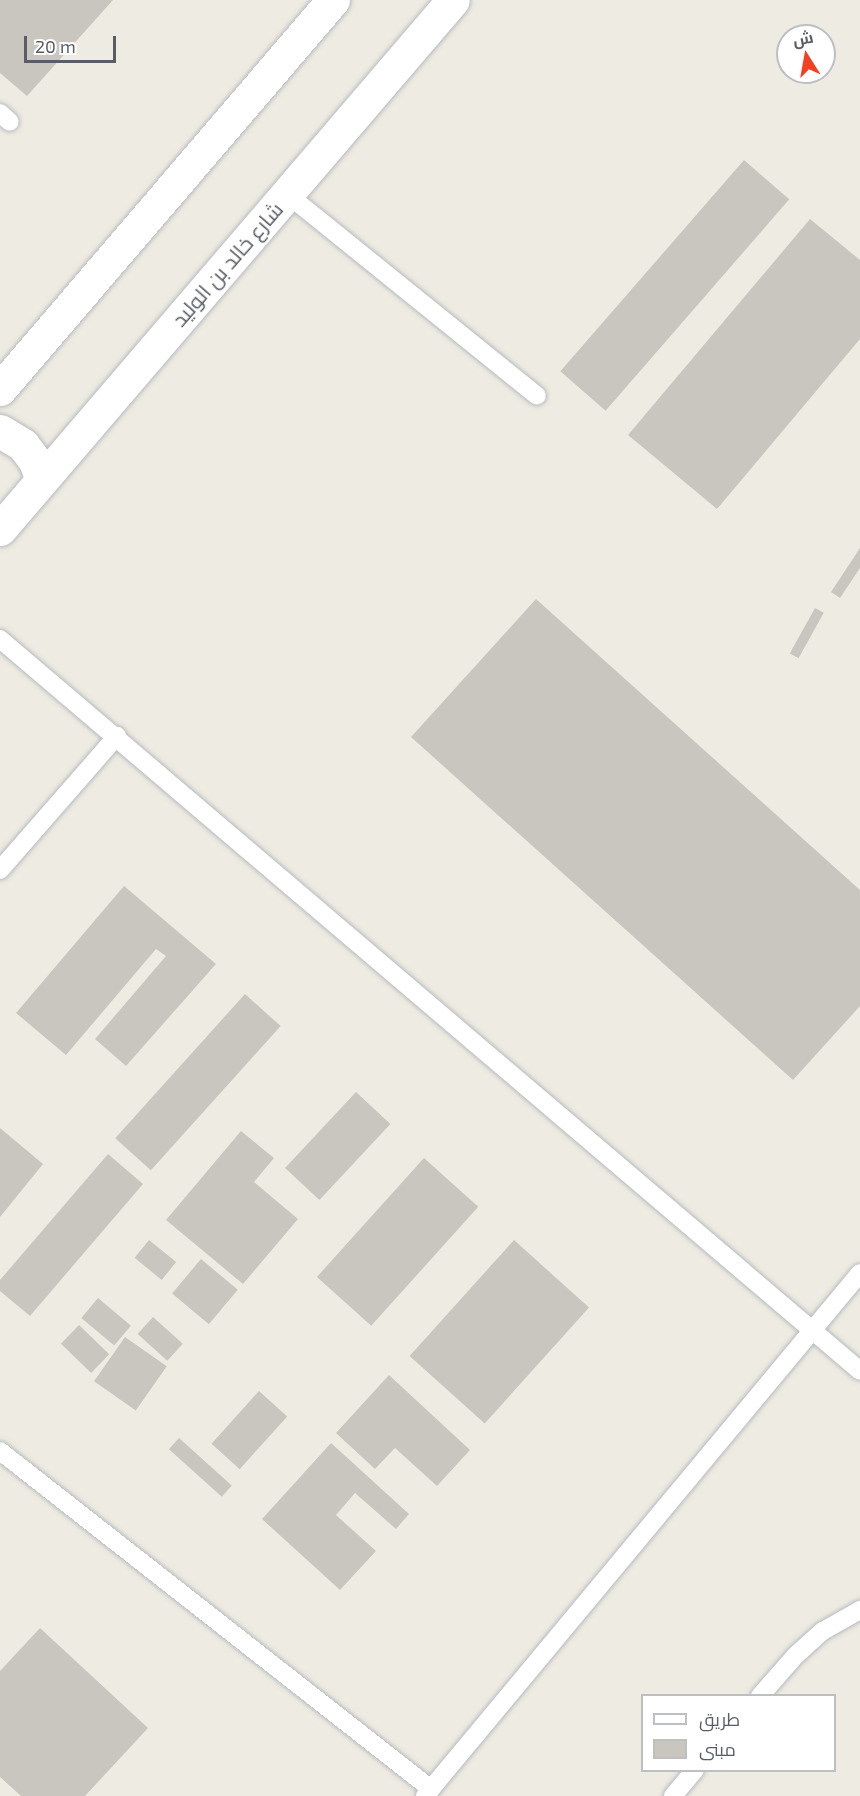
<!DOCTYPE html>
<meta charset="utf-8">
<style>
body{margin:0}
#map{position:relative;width:860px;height:1796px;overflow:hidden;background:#eeece2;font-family:"Exo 2",Cairo,sans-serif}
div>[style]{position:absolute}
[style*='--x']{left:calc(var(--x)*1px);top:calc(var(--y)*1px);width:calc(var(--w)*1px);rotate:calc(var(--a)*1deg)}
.building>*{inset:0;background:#c9c6bf;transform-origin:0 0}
.roads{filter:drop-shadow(0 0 2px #b7babf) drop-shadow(0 0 2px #b7babf)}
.lane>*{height:18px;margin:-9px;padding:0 9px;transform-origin:9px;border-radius:9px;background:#fff}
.secondary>*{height:33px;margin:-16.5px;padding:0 16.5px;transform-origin:16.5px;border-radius:16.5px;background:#fff}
span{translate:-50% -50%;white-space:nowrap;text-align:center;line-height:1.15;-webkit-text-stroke:4.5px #fff;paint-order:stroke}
.street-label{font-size:21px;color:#5a5e64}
.legend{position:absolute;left:641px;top:1694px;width:195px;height:78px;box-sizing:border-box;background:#fff;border:2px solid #bdbfc1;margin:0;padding:8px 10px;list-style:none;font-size:18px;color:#5a5e64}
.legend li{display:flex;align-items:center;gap:12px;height:30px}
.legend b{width:30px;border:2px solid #bdbfc1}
.north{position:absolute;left:776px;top:24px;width:60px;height:60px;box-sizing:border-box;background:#fff;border:2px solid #bdbfc1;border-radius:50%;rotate:349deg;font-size:16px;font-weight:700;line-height:24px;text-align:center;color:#5a5e64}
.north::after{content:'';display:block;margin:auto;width:21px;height:27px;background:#f44022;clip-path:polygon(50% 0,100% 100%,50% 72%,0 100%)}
.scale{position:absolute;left:24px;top:36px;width:92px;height:27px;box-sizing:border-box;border:3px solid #5a5e64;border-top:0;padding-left:8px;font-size:18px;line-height:21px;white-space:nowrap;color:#5a5e64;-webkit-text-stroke:4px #fff;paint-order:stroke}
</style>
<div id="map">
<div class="building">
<div style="clip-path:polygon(0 0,113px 0,27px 96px,0 73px)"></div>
<div style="left:744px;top:160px;width:60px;height:280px;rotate:41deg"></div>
<div style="clip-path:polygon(810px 219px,860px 260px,860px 339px,717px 509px,628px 435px)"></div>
<div style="clip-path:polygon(860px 548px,860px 568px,840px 598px,831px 592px)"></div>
<div style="clip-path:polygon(536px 599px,860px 890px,860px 1006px,793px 1080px,411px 737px)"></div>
<div style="left:815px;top:608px;width:10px;height:52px;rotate:29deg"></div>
<div style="clip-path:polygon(124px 886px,216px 964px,126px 1066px,95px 1039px,166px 956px,156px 949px,66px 1055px,16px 1013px)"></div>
<div style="left:245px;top:994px;width:48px;height:194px;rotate:42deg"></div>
<div style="left:356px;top:1092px;width:47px;height:104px;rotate:43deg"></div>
<div style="clip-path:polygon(0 1128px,43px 1164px,0 1217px)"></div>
<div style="clip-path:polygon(241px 1131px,274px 1158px,254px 1182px,298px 1219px,243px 1284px,166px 1220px)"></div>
<div style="clip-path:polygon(108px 1154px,143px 1184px,30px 1316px,0 1291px,0 1280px)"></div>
<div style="left:424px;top:1158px;width:73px;height:160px;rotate:42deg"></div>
<div style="left:149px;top:1240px;width:35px;height:23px;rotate:39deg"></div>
<div style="left:514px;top:1240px;width:101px;height:156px;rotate:42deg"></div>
<div style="left:201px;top:1259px;width:48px;height:45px;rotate:40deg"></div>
<div style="left:98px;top:1298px;width:43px;height:26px;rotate:40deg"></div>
<div style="left:153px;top:1317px;width:40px;height:23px;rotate:42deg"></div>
<div style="left:79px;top:1325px;width:42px;height:26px;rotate:44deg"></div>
<div style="left:125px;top:1337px;width:51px;height:54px;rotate:35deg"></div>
<div style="clip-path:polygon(389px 1375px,470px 1450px,437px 1486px,395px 1448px,375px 1469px,336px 1433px)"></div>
<div style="left:259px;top:1391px;width:38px;height:71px;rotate:42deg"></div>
<div style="left:179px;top:1438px;width:71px;height:15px;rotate:42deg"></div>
<div style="clip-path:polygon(331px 1443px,409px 1514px,396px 1529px,355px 1493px,336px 1515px,376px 1551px,340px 1590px,262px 1519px)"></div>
<div style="clip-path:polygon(40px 1628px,148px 1728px,85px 1796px,21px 1796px,0 1777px,0 1671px)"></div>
</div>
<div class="roads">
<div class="lane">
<div style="--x:0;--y:113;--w:13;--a:42"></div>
<div style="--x:287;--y:194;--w:321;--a:38.9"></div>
<div style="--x:0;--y:639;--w:1129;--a:40.4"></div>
<div style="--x:0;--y:870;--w:178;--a:-48.9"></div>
<div style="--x:0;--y:1451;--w:548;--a:38.1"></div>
<div style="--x:760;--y:1696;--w:55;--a:-48.7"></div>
<div style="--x:796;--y:1655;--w:36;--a:-42"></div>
<div style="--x:823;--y:1631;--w:43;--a:-29.6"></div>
<div style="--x:425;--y:1796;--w:680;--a:-50.25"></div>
<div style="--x:673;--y:1796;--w:34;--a:-50"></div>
</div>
<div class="secondary">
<div style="--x:0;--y:389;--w:512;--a:-49.44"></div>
<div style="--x:0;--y:431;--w:27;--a:31"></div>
<div style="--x:23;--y:445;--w:20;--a:53"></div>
<div style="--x:35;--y:461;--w:20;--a:70"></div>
<div style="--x:0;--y:529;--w:696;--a:-49.43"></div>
</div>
</div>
<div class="street-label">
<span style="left:227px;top:264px;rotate:-49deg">شارع خالد بن الوليد</span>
</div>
<ul class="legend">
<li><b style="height:8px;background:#fff"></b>طريق</li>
<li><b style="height:16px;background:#c9c6bf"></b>مبنى</li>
</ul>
<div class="north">ش</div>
<div class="scale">20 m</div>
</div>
